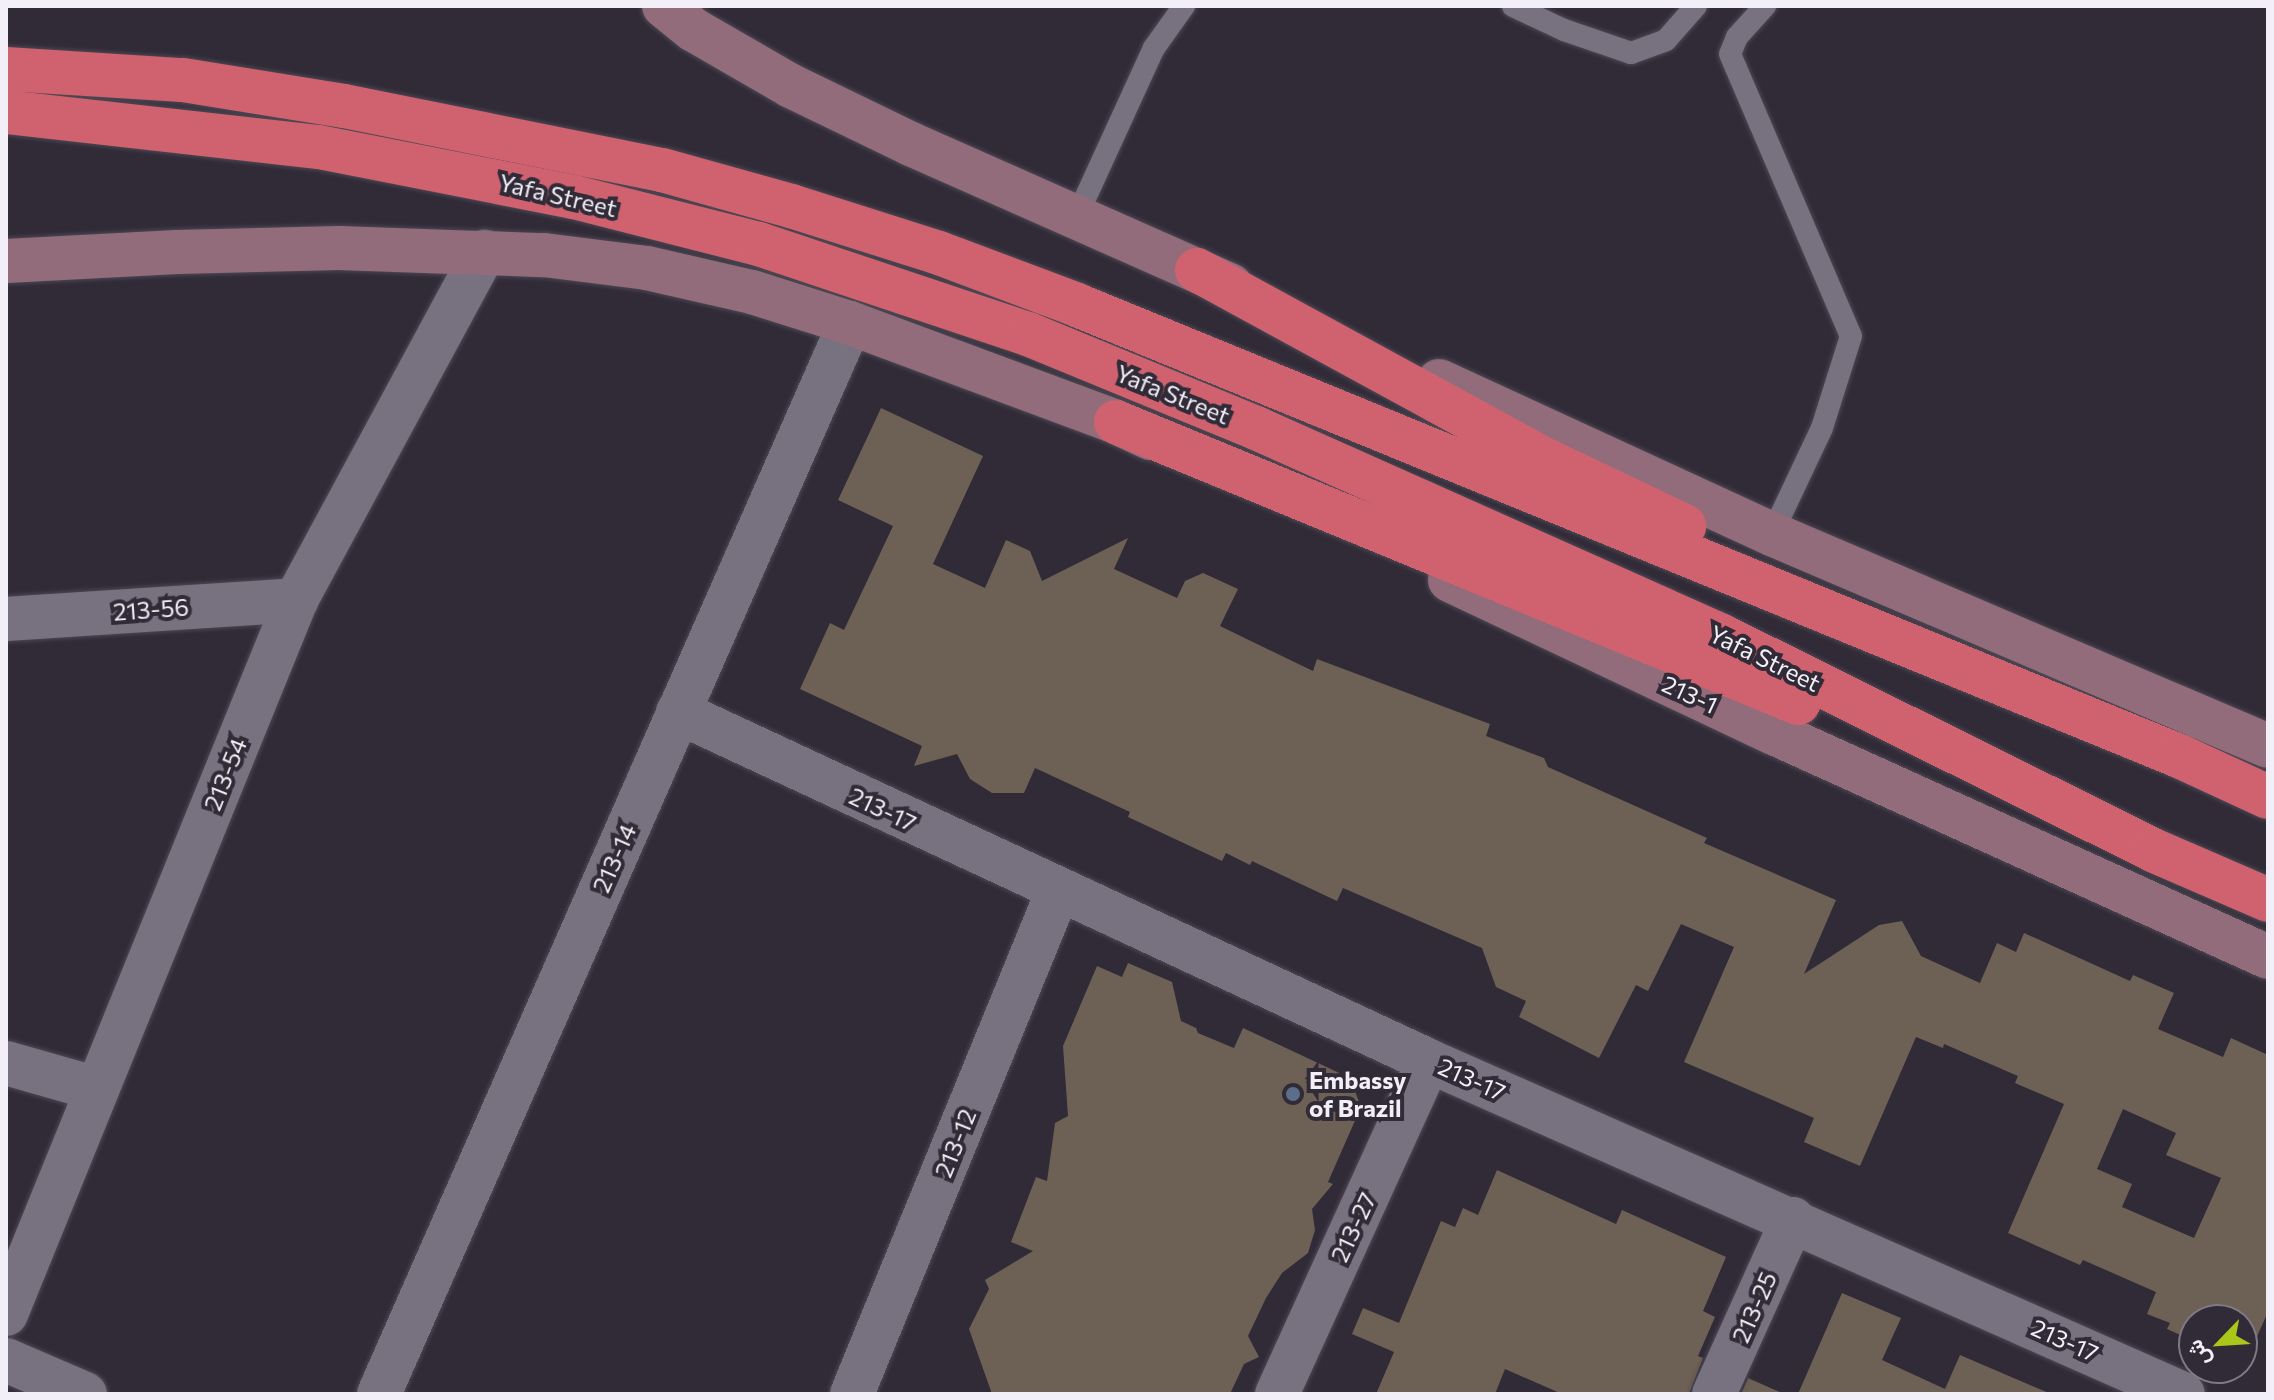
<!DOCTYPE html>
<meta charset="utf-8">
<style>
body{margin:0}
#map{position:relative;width:2274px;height:1400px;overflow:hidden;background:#312b38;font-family:Commissioner,Vazirmatn,sans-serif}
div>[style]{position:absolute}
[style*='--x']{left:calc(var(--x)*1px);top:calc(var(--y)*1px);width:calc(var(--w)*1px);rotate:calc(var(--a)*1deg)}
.building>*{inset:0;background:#6d6054}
.roads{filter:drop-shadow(0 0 2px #4d4853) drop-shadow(0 0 2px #4d4853)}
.lane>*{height:22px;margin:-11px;padding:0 11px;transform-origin:11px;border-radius:11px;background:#777180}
.street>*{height:44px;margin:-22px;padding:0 22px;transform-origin:22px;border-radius:22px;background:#777180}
.secondary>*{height:44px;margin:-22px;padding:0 22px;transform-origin:22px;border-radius:22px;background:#926c7b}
.highway>*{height:44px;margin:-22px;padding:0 22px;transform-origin:22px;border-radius:22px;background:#d06270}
.dots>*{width:22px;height:22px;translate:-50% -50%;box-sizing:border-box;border:4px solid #312b38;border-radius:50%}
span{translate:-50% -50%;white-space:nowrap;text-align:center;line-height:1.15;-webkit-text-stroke:8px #312b38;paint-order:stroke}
.street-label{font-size:24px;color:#f3eff8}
.poi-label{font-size:24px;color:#f3eff8;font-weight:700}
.left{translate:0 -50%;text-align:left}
.frame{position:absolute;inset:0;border:8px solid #f3eff8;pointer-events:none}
.north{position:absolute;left:2178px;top:1304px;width:80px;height:80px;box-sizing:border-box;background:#312b38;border:2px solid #7f7985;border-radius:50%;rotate:245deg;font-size:22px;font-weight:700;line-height:32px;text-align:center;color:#f3eff8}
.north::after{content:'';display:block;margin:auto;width:28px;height:36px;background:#aac719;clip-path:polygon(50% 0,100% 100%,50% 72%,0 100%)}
</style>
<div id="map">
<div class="building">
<div style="clip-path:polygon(evenodd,881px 408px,983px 456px,933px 564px,985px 588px,1006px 540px,1030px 551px,1042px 581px,1128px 538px,1114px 569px,1177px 598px,1185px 581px,1203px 573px,1238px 589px,1220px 626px,1313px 671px,1317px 659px,1490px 724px,1486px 736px,1544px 758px,1548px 767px,1707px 838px,1704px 843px,1836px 900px,1804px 974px,1879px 925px,1902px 921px,1921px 956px,1980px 983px,1997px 943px,2016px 952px,2024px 933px,2130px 981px,2133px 975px,2174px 993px,2158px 1029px,2223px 1057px,2231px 1038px,2268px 1055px,2268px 1312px,2245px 1363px,2242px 1362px,2242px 1320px,2194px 1320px,2194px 1341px,2167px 1329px,2170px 1323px,2147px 1314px,2156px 1292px,2083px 1260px,2080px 1265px,2008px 1233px,2064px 1104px,2015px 1083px,2018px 1076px,1944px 1044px,1943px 1048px,1916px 1037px,1860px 1166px,1804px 1142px,1814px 1118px,1684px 1062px,1734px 947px,1681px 924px,1648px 991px,1636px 985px,1599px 1058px,1519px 1017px,1526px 1001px,1496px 987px,1482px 948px,1343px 888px,1337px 901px,1252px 861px,1250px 865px,1226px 853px,1222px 861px,1128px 817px,1130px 812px,1035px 768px,1024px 793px,992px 793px,970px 779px,957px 754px,914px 766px,922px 746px,800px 689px,830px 623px,844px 630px,893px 526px,838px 500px,881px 408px,2123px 1109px,2176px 1133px,2166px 1155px,2221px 1178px,2194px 1238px,2122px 1207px,2132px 1184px,2097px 1169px,2123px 1109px)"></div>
<div style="clip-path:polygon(1128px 963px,1172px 982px,1181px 1021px,1196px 1028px,1198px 1033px,1234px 1048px,1243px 1028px,1350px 1078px,1361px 1107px,1328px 1182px,1333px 1184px,1312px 1209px,1315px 1230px,1308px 1253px,1282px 1273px,1266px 1298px,1248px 1336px,1259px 1357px,1244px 1364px,1230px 1394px,992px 1394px,969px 1329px,989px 1289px,985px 1280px,1033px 1251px,1011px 1242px,1036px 1177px,1047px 1181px,1055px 1123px,1068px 1116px,1063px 1046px,1097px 966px,1122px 977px)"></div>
<div style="clip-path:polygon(1497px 1170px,1616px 1224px,1622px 1210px,1726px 1257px,1703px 1311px,1715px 1317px,1698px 1356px,1703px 1358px,1689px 1394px,1562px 1394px,1505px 1369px,1495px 1394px,1376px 1394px,1394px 1352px,1352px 1334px,1363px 1308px,1399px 1323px,1441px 1221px,1455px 1227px,1463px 1208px,1478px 1215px)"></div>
<div style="clip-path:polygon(1842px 1293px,1901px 1318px,1882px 1360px,1945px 1389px,1960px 1355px,2051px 1394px,1798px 1394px)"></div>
<div style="clip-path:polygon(1748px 1378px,1784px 1394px,1741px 1394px)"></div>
</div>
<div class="roads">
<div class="lane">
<div style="--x:1513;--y:6;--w:56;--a:25.2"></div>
<div style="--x:1564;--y:30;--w:71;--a:18.9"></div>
<div style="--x:1631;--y:53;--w:37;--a:-20"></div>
<div style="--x:1666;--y:40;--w:45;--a:-48.6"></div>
<div style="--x:1765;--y:6;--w:42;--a:132.1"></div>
<div style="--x:1737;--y:37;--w:18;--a:112"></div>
<div style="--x:1730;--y:54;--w:307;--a:66.8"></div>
<div style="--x:1851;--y:336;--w:96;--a:107.5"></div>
<div style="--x:1822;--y:428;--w:117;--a:115.3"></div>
<div style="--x:1077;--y:216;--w:185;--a:-65.4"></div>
<div style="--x:1154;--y:48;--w:52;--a:-54.5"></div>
</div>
<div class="street">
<div style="--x:6;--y:619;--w:291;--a:-3.7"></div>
<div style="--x:678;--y:712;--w:828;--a:24.92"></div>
<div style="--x:1429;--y:1061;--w:824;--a:23.83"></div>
<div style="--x:6;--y:1063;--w:95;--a:15.9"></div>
<div style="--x:6;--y:1314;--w:771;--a:-67.89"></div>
<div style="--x:296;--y:600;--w:396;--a:-61.6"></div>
<div style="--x:6;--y:1360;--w:86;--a:23.3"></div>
<div style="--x:379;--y:1394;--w:1170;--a:-66.26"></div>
<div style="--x:852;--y:1394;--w:544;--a:-67.73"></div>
<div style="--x:1277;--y:1394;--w:366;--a:-65.5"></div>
<div style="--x:1714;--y:1394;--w:192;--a:-65.7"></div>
</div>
<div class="secondary">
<div style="--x:664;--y:6;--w:38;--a:39"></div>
<div style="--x:694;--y:30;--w:112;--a:30"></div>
<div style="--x:791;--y:86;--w:133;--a:25.8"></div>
<div style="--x:911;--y:144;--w:350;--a:23.9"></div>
<div style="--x:6;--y:261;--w:171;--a:-3"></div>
<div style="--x:177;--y:252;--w:162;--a:-1.4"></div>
<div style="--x:339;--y:248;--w:205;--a:2"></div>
<div style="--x:544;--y:255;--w:104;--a:7.2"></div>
<div style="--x:647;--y:268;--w:108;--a:12.9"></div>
<div style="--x:752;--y:292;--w:103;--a:17.6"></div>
<div style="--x:850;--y:323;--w:284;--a:20.4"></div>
<div style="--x:1116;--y:422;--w:38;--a:25"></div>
<div style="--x:1439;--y:381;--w:366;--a:24.7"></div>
<div style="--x:1772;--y:534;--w:539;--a:23.14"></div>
<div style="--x:1450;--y:580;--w:358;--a:25.3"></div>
<div style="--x:1774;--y:733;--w:542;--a:24.39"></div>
</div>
<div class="highway">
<div style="--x:6;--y:69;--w:177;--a:3.6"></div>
<div style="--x:183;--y:80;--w:163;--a:9.2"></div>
<div style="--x:344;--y:106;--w:324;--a:11.4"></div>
<div style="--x:662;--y:170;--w:134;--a:15.6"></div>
<div style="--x:791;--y:206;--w:155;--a:17.6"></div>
<div style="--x:939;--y:253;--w:147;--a:20.6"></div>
<div style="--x:1077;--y:305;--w:1191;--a:22.26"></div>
<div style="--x:2179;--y:756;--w:98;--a:24.7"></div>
<div style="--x:6;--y:112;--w:315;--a:6.4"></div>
<div style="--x:319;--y:147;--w:260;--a:11.1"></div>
<div style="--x:574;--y:197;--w:191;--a:14.3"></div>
<div style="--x:759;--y:244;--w:284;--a:18.5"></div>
<div style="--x:1028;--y:334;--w:247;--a:22.4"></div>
<div style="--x:1256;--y:428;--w:510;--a:24.05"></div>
<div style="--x:1722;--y:636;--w:483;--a:26.4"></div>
<div style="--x:2155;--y:851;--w:123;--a:23.4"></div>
<div style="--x:1197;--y:270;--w:400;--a:28.6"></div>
<div style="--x:1548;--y:461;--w:151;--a:25.5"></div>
<div style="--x:1116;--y:422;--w:738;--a:22.39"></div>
</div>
</div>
<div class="dots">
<div style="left:1293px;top:1094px;background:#5c6f8a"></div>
</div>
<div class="street-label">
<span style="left:558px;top:195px;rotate:13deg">Yafa Street</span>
<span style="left:1173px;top:394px;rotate:22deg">Yafa Street</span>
<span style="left:151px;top:609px;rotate:-4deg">213-56</span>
<span style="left:1765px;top:658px;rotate:26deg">Yafa Street</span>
<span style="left:1690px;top:694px;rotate:25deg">213-1</span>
<span style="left:225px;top:774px;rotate:-68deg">213-54</span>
<span style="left:883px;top:809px;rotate:25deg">213-17</span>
<span style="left:614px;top:858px;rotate:-66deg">213-14</span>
<span style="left:1472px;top:1079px;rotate:24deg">213-17</span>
<span style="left:955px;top:1143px;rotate:-68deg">213-12</span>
<span style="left:1353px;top:1227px;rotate:-65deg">213-27</span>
<span style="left:1754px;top:1307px;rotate:-66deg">213-25</span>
<span style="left:2065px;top:1340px;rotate:24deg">213-17</span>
</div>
<div class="poi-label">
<span class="left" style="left:1309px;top:1094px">Embassy<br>of Brazil</span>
</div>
<div class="frame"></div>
<div class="north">ش</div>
</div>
